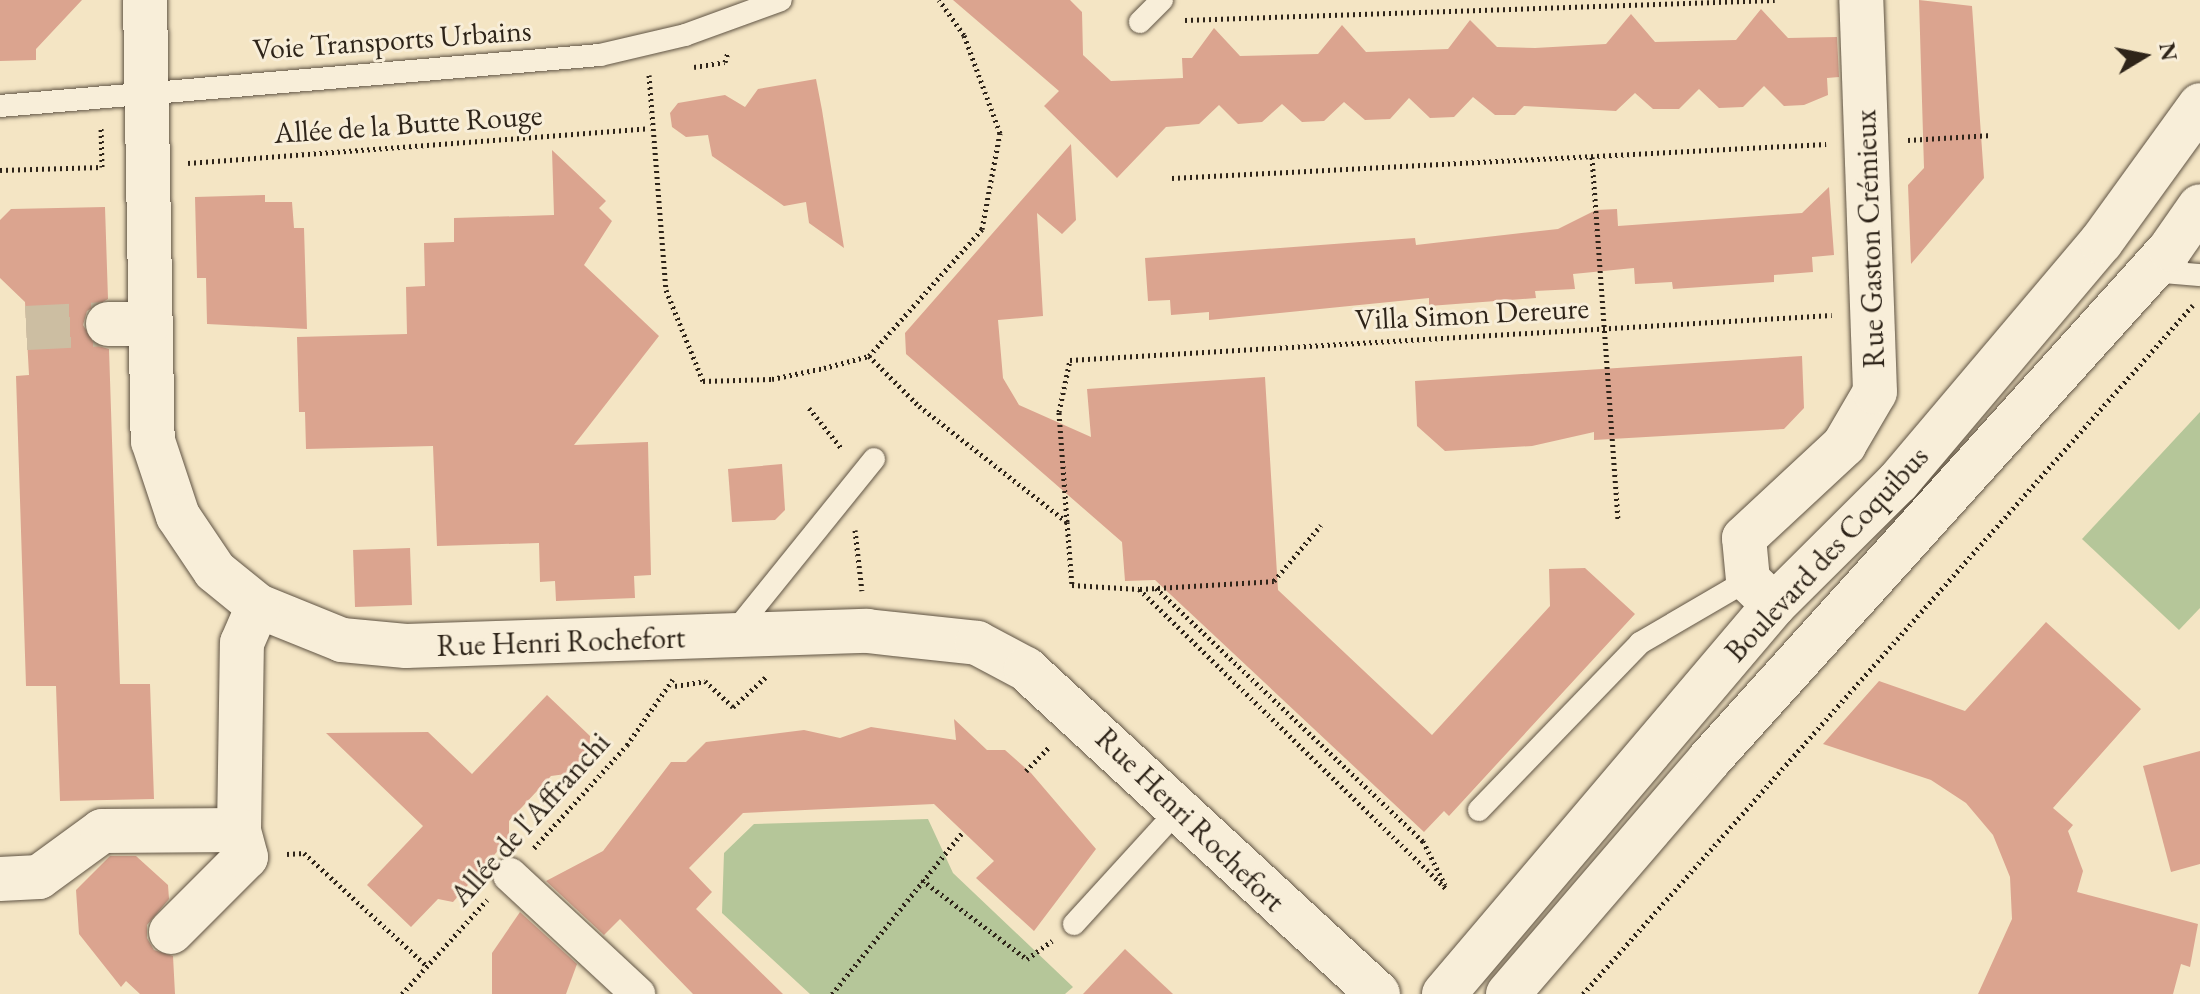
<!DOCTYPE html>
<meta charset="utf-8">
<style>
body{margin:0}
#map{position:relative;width:2200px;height:994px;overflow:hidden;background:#f4e5c4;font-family:"EB Garamond",serif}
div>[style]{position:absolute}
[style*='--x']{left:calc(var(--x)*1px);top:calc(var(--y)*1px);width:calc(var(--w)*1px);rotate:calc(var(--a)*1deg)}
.green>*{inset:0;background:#b5c699}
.building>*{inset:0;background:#dba48f;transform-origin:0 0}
.minor-tunnel>*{height:44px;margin-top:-22px;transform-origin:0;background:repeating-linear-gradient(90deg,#ccbea2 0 44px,transparent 0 66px)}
.path>*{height:5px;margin-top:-2.5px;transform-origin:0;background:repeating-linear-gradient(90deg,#2e2419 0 2px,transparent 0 6px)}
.roads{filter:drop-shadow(0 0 2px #605444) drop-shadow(0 0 2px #605444)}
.service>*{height:22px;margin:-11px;padding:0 11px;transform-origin:11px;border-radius:11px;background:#f8eed9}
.pedestrian>*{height:34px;margin:-17px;padding:0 17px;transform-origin:17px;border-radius:17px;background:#f8eed9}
.minor>*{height:44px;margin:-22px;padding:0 22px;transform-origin:22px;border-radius:22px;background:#f8eed9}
.secondary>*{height:44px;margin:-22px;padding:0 22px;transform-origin:22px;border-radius:22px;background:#f8eed9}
span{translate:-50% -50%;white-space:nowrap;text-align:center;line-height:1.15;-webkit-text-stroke:6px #f8eed9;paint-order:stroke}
.street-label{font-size:30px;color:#2e2419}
.north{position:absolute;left:2104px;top:16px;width:80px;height:80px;-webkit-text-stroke:6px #f8eed9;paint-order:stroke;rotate:80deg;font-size:22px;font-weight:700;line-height:32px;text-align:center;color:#2e2419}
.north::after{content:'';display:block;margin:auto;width:28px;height:36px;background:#2e2419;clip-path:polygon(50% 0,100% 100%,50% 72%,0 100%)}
</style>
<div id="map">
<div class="green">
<div style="clip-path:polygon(2200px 412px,2200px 608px,2179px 630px,2082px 539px)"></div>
<div style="clip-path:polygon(928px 819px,953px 873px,1073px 987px,1065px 994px,810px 994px,722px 913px,724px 853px,754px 824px)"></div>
</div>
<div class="building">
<div style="clip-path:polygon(0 0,82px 0,36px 49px,36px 60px,0 61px)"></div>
<div style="clip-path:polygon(953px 0,1070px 0,1082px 12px,1083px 55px,1111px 81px,1183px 78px,1182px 58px,1192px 58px,1214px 28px,1240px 56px,1318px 54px,1342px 25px,1366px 52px,1448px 49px,1470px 20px,1497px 47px,1535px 48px,1606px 44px,1631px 14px,1655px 42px,1736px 40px,1761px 9px,1788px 38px,1837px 37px,1839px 77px,1827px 78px,1828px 95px,1804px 105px,1784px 106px,1764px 86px,1743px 107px,1719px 108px,1699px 89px,1679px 109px,1653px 109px,1635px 93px,1616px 111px,1524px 106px,1515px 115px,1495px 115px,1473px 97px,1454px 117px,1430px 118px,1409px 98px,1390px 119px,1365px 120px,1344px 102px,1324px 121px,1302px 122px,1282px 104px,1262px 122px,1238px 124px,1219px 105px,1199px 124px,1166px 127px,1117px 178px,1044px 106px,1059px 91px)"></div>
<div style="clip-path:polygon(1919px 0,1972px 6px,1984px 178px,1911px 264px,1908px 185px,1924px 168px)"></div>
<div style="clip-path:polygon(816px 79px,822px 110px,844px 248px,809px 223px,806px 202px,784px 206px,712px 156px,708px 135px,686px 137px,672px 127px,670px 113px,678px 103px,725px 95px,745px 107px,758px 89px)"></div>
<div style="clip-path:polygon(1071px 144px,1076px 220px,1062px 234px,1037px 213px,1043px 316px,998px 320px,1003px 378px,1019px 405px,1091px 437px,1087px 389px,1265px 377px,1278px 590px,1432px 735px,1550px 606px,1549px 569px,1585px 568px,1635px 614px,1449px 816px,1444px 811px,1424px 832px,1155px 580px,1125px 581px,1122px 542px,906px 354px,905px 333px)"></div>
<div style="clip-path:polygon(552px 150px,606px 201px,599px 208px,612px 221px,584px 265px,659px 336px,574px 445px,648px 442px,651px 575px,634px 576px,635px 598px,556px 601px,555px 581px,540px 582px,539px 543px,437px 546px,433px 446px,306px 449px,305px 412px,299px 412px,297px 337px,407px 334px,406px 287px,425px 286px,424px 243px,454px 242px,454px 218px,554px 215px)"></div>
<div style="clip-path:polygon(1829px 187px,1834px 255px,1812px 257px,1813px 272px,1774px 275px,1774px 282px,1673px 289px,1672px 282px,1635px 284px,1634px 268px,1573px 274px,1575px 289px,1535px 291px,1536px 298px,1429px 306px,1429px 298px,1209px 320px,1209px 312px,1171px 315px,1170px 300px,1148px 301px,1145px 258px,1415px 238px,1416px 245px,1558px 229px,1596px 210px,1617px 209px,1618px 226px,1802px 213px)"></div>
<div style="clip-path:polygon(265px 195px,265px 202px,292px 202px,294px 228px,304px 228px,307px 329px,207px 324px,206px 278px,197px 278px,195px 197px)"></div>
<div style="clip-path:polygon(105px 207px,108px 299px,87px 311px,83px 325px,95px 345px,109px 349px,120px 684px,150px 684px,154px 799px,60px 801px,56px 686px,26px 686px,16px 376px,29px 375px,25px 302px,0 278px,0 220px,11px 209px)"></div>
<div style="clip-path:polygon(1802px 356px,1804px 408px,1784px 429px,1594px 440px,1594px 432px,1532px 446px,1445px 451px,1417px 426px,1415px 381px)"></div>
<div style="clip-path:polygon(782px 464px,785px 510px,775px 520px,732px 522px,728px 469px)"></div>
<div style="left:410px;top:548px;width:57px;height:57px;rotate:88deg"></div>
<div style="clip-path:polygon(2046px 622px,2141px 709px,2053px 808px,2073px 825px,2068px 831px,2083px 871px,2077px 892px,2198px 924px,2190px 967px,2181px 964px,2173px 994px,1978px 994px,2012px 919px,2010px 877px,1993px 835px,1966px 803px,1931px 780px,1823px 744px,1879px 681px,1965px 711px)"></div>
<div style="clip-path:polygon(547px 695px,590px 736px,589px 756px,573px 773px,551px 776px,509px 821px,509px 838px,453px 902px,438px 899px,411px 927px,367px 885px,423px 826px,326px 733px,428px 732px,472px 774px)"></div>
<div style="clip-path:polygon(954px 719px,987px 750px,1005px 750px,1031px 773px,1096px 849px,1034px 931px,976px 878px,994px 861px,934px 804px,743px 813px,689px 868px,712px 892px,696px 909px,783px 994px,693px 994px,620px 919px,604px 935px,546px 881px,603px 851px,671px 762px,686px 762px,706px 742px,804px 730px,840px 738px,871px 727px,956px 740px)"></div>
<div style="clip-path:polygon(2200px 751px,2200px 864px,2171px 872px,2143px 766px)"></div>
<div style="clip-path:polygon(110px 856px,136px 856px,168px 885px,169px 899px,147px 925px,147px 938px,154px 950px,173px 956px,175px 994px,140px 994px,126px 981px,121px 987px,79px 934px,76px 890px)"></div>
<div style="clip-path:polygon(520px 912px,577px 964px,566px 994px,492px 994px,492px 953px)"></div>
<div style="clip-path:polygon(1125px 949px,1173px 994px,1083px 994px)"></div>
</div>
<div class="minor-tunnel">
<div style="--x:26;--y:328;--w:82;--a:-2.8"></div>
</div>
<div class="path">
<div style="--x:1185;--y:20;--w:590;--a:-1.94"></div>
<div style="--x:694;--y:67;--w:31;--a:-9"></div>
<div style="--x:725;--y:62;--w:10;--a:-73"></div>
<div style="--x:649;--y:75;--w:216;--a:85.5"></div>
<div style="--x:666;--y:290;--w:98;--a:67.9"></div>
<div style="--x:703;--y:381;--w:69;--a:-1.7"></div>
<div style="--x:772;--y:379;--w:53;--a:-11.9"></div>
<div style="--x:824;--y:368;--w:47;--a:-14.9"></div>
<div style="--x:869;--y:356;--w:170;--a:-48.3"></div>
<div style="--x:982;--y:229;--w:98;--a:-79.4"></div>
<div style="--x:1000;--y:133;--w:104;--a:-110.2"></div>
<div style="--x:964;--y:35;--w:43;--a:-125.5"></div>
<div style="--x:1908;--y:140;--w:84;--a:-3.4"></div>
<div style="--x:1592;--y:157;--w:365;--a:85.9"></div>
<div style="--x:188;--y:163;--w:462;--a:-4.3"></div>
<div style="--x:0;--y:170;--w:102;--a:-1.7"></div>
<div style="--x:102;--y:167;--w:40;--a:-91.4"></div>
<div style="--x:1172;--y:178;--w:655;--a:-2.98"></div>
<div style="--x:869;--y:356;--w:71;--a:45"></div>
<div style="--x:919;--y:406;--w:188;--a:38.1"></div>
<div style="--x:1067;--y:522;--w:63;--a:85.5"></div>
<div style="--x:1072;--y:585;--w:67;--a:3.4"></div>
<div style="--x:1139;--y:589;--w:431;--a:44.3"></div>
<div style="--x:809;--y:408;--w:53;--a:51.2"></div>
<div style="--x:1067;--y:522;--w:110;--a:-94.2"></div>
<div style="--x:1059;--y:412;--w:53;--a:-78.1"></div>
<div style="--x:1070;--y:360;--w:763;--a:-3.38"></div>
<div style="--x:855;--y:530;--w:61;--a:83.5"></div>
<div style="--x:1156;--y:588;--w:368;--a:43.5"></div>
<div style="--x:1423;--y:841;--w:49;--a:63.4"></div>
<div style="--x:1140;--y:589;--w:134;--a:-3.4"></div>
<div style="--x:1274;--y:581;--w:73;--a:-50"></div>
<div style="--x:675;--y:686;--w:30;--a:-9"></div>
<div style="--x:705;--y:681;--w:38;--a:43"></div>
<div style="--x:733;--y:707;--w:46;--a:-42.4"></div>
<div style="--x:1026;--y:771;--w:35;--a:-46"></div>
<div style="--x:534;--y:848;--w:139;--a:-47.9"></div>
<div style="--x:627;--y:745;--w:80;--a:-55.1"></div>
<div style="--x:287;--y:854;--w:17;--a:-3"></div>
<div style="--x:304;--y:853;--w:167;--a:42.6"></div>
<div style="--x:922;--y:880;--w:131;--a:37"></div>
<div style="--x:1027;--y:959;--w:31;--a:-36"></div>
<div style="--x:402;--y:994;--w:127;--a:-47.9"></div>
<div style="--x:832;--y:994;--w:207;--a:-51.1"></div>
<div style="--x:1583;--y:994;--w:920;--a:-48.48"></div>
</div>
<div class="roads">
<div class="service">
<div style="--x:1140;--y:22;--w:31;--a:-45"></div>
<div style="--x:0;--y:106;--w:602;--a:-4.86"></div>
<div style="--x:600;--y:55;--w:87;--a:-13.2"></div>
<div style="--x:685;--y:35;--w:102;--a:-20"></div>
<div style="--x:2151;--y:271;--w:49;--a:4.7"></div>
<div style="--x:732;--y:635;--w:226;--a:-51.1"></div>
<div style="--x:1479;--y:810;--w:232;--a:-46"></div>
<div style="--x:1640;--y:643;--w:125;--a:-30.3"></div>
<div style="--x:1074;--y:924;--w:156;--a:-47.6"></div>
</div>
<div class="pedestrian">
<div style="--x:510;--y:875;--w:175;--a:42.9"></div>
</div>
<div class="minor">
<div style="--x:145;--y:0;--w:441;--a:89"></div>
<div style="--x:153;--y:441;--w:79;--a:71.6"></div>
<div style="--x:178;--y:516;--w:66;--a:56.1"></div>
<div style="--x:215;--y:571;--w:55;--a:39.1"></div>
<div style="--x:258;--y:606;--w:91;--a:22"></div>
<div style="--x:342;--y:640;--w:64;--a:5.4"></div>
<div style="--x:406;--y:646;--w:461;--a:-1.9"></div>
<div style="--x:867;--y:631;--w:111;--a:6.2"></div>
<div style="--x:977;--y:643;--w:55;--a:28"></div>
<div style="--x:1026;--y:669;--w:479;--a:42.7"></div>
<div style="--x:108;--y:324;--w:40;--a:0"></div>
<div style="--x:1774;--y:605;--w:36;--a:-136"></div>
<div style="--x:1748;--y:580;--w:42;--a:-95.4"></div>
<div style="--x:1744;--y:538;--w:137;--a:-42.9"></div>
<div style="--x:1844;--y:445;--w:61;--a:-59.7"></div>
<div style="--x:1875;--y:392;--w:392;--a:-92"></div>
<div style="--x:0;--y:879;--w:39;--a:-3"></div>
<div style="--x:39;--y:877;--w:78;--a:-36.1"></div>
<div style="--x:102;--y:831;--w:137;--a:-0.4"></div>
<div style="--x:239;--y:830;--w:187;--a:-89.1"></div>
<div style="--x:242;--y:643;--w:40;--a:-66.6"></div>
<div style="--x:171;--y:932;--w:106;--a:-45"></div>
<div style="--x:246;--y:857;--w:28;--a:-105"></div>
</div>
<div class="secondary">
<div style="--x:1444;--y:994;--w:510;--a:-49.69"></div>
<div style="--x:1774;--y:605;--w:175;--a:-44.8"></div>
<div style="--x:1898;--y:482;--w:314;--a:-49.8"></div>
<div style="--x:2101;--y:242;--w:169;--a:-54.1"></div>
<div style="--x:1508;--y:994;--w:308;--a:-49.3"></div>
<div style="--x:1709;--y:760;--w:688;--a:-47.94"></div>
<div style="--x:2170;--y:249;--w:52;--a:-55.1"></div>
</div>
</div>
<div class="street-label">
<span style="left:392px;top:40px;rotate:-4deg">Voie Transports Urbains</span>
<span style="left:408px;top:124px;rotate:-4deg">Allée de la Butte Rouge</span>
<span style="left:1870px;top:239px;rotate:-92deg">Rue Gaston Crémieux</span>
<span style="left:1472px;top:314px;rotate:-3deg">Villa Simon Dereure</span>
<span style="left:1827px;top:554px;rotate:-47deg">Boulevard des Coquibus</span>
<span style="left:561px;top:642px;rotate:-2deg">Rue Henri Rochefort</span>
<span style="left:530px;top:819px;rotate:-48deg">Allée de l'Affranchi</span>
<span style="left:1190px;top:820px;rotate:44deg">Rue Henri Rochefort</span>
</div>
<div class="north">N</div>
</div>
